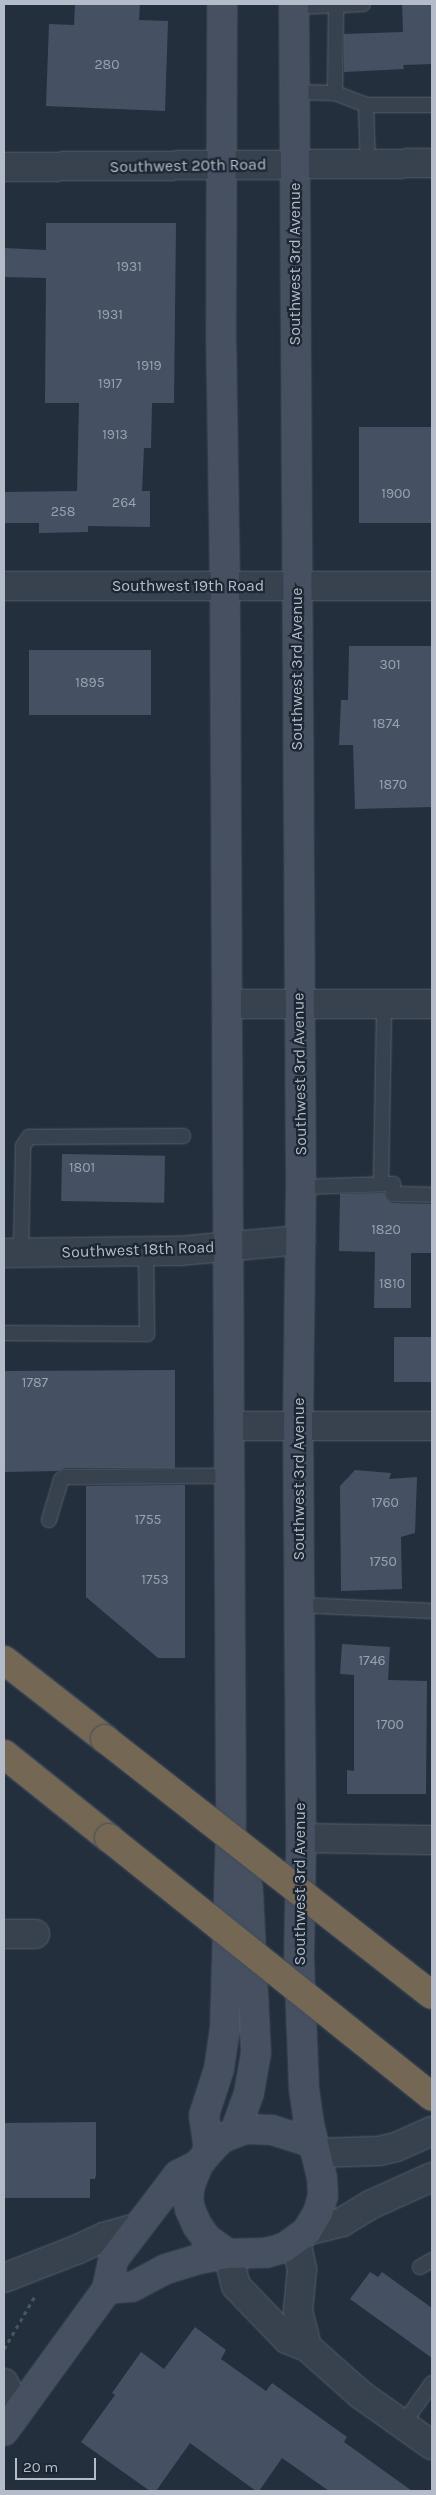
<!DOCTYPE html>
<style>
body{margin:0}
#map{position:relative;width:436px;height:2495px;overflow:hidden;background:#242f3e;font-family:Karla,sans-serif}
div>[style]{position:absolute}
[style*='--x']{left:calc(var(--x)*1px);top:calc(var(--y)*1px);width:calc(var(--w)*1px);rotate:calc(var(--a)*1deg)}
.building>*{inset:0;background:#455162;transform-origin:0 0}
.path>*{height:3px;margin-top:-1.5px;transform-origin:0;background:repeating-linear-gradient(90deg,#44595c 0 4px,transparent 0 8px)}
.roads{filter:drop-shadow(0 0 1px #565f6c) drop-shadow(0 0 1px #565f6c)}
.service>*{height:14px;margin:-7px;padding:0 7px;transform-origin:7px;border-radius:7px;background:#38414e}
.minor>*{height:28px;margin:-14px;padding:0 14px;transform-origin:14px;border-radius:14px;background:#38414e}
.tertiary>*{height:28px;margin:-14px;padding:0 14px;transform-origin:14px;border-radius:14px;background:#38414e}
.secondary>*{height:28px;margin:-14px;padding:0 14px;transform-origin:14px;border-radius:14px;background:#465061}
.motorway>*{height:28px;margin:-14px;padding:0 14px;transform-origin:14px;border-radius:14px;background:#746855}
.bridges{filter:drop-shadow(0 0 1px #434c59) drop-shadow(0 0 1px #434c59)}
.motorway-bridge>*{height:28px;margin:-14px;padding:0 14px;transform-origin:14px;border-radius:14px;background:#746855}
span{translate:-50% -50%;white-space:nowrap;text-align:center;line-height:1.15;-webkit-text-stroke:4.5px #1d2633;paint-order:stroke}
.number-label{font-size:14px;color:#98a1af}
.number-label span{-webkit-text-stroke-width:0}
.street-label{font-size:16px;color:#b4bcc9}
.frame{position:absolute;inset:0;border:5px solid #b4bcc9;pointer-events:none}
.scale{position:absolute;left:15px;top:2458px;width:81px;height:22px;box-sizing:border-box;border:2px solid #b4bcc9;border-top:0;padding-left:6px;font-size:15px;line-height:18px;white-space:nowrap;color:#b4bcc9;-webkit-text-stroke:4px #1d2633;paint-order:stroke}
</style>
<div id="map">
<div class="building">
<div style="clip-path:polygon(75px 4px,140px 4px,139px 20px,168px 21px,165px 111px,46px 106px,49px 24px,74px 25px)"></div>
<div style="clip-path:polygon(402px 4px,432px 4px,432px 64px,403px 65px,404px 69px,344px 72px,344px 34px,403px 32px)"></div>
<div style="clip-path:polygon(46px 223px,176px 223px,174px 403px,152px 403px,151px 448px,144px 448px,142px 491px,150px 491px,150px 527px,88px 526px,88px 532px,39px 533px,39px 523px,4px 523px,4px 492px,77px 491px,79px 403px,45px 403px,46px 278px,4px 277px,4px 248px,46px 250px)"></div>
<div style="left:432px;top:427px;width:96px;height:73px;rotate:90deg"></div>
<div style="clip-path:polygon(349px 646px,432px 646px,432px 807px,355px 809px,353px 745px,339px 745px,341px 700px,348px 700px)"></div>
<div style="left:151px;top:650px;width:65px;height:122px;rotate:90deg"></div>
<div style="left:62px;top:1154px;width:103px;height:47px;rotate:1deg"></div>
<div style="clip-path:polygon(384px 1193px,386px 1199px,392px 1203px,432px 1204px,432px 1253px,411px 1253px,411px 1308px,374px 1308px,375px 1252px,339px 1251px,340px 1194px)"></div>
<div style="left:394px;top:1337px;width:37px;height:45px"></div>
<div style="clip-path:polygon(175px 1370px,175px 1468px,65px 1468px,58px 1471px,4px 1472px,4px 1371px)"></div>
<div style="clip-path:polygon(355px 1470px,391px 1473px,389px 1479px,417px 1477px,415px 1533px,401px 1537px,402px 1589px,341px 1591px,340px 1486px)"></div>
<div style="clip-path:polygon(175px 1485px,185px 1485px,185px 1658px,158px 1658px,86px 1597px,86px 1486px)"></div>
<div style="clip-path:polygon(342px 1644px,390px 1647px,388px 1680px,427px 1681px,426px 1794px,347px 1794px,347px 1770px,354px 1771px,354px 1675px,340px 1674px)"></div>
<div style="clip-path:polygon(96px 2122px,96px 2175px,95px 2179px,90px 2179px,90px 2198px,4px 2198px,4px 2123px)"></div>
<div style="clip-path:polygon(370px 2272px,378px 2277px,382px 2272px,432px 2308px,432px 2358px,350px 2299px)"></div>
<div style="clip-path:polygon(195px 2327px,226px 2350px,221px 2359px,266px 2391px,272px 2383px,347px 2437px,344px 2442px,412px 2491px,329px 2491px,282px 2458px,259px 2491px,256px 2491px,190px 2443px,156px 2491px,150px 2491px,81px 2442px,115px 2395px,112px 2393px,141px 2352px,164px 2369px)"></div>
</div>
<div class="path">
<div style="--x:4;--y:2349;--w:61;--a:-59.7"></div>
</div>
<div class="roads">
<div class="service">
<div style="--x:294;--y:7;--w:69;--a:-2.5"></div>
<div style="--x:295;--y:92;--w:40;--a:1.4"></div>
<div style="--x:335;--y:93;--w:87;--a:-89.3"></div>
<div style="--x:335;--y:93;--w:33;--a:21"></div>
<div style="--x:366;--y:105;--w:66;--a:0"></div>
<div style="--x:366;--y:105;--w:59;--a:88.1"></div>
<div style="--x:381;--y:1184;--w:180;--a:-89"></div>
<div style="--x:301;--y:1187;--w:92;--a:-1.9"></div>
<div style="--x:393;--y:1184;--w:10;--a:90"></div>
<div style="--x:393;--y:1194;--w:39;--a:1"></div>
<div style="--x:21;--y:1253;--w:107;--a:-88.9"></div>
<div style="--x:23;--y:1146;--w:11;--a:-56"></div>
<div style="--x:29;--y:1137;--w:154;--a:-0.4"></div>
<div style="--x:4;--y:1333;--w:143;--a:0.4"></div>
<div style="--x:147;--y:1334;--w:82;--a:-90.7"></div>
<div style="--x:49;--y:1520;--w:42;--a:-73.3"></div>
<div style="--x:61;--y:1480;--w:5;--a:-37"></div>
<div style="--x:65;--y:1477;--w:163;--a:-0.4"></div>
<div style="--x:299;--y:1605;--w:133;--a:2.6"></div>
<div style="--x:420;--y:2267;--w:14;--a:-30"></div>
<div style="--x:403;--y:2424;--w:50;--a:-54.7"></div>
</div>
<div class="minor">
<div style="--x:4;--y:167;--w:428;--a:-0.5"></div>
<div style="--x:4;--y:586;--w:428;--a:0"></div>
<div style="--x:227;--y:1004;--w:205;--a:0"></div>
<div style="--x:4;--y:1253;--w:175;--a:-0.7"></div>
<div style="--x:179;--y:1251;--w:122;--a:-5.2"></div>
<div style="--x:229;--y:1426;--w:203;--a:0"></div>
<div style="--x:301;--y:1838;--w:131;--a:0.9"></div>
<div style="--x:4;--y:1934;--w:31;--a:0"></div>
<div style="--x:296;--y:2241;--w:29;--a:78"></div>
<div style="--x:302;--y:2269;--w:42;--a:95.4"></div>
<div style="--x:298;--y:2311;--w:37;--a:76"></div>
<div style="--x:228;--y:2254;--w:33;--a:76"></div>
<div style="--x:236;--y:2286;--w:74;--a:46.1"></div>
<div style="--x:287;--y:2339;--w:22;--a:22"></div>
<div style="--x:307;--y:2347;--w:72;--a:41.6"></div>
<div style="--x:361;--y:2395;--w:87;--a:35.2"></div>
</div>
<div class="tertiary">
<div style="--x:316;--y:2153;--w:63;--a:-1.8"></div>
<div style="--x:379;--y:2151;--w:17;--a:-13"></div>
<div style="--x:396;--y:2147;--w:39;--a:-24"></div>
<div style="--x:307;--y:2231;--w:36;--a:-14"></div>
<div style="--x:342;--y:2222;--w:33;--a:-31"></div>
<div style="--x:370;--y:2205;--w:68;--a:-24.3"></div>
<div style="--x:4;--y:2278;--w:77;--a:-21.3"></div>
<div style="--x:76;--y:2250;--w:31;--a:-25"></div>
<div style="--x:104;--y:2237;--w:35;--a:-16"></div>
<div style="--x:4;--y:2383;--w:32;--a:66"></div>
</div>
<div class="secondary">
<div style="--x:235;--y:2132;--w:41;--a:-70.3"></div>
<div style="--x:249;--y:2093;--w:41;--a:-80.1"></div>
<div style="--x:256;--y:2053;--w:164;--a:-92.8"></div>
<div style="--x:248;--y:1889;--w:33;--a:-104"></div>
<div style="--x:209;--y:2151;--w:36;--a:-98"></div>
<div style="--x:204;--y:2115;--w:48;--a:-71.9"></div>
<div style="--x:219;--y:2069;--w:41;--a:-81.7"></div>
<div style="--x:225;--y:2028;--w:206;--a:-88.3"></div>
<div style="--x:231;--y:1822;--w:1236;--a:-90.28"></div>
<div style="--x:225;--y:586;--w:243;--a:-90.9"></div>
<div style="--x:221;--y:343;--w:339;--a:-89.8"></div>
<div style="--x:228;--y:2254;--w:26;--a:-144"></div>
<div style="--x:207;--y:2239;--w:17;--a:-126"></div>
<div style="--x:197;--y:2225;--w:17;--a:-114"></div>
<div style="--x:190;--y:2209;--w:11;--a:-100"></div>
<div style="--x:188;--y:2198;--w:13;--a:-81"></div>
<div style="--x:190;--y:2185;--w:22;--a:-68"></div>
<div style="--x:198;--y:2165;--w:18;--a:-52"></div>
<div style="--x:209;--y:2151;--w:18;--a:-45"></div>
<div style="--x:222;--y:2138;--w:26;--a:-21"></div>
<div style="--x:246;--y:2129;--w:26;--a:2"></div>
<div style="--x:272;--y:2130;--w:43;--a:17.6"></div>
<div style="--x:107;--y:2289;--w:25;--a:-5"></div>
<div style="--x:132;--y:2287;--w:38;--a:-28"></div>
<div style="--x:166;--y:2269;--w:34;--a:-17"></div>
<div style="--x:199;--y:2259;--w:29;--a:-10"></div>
<div style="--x:228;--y:2254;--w:38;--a:-2"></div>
<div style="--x:266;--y:2253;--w:19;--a:-16"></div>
<div style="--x:284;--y:2248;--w:29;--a:-36"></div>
<div style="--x:307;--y:2231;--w:21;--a:-59"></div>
<div style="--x:318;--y:2213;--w:18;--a:-74"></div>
<div style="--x:323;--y:2196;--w:18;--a:-93"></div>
<div style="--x:322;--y:2178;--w:56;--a:-103.5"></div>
<div style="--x:309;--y:2124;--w:35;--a:-98"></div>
<div style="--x:304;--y:2089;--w:128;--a:-92.2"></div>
<div style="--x:299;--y:1961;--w:118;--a:-89"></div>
<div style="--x:301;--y:1843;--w:416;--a:-90.4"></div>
<div style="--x:298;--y:1427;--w:240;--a:-89.3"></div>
<div style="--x:301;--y:1187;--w:1183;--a:-90.34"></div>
<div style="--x:4;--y:2431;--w:175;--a:-54"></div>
<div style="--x:107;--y:2289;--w:30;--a:-78"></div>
<div style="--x:113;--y:2260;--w:107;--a:-52.6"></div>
<div style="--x:178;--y:2175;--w:22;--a:-27"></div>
</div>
<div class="motorway">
<div style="--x:4;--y:1660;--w:128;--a:38"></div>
<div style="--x:4;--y:1754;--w:134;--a:38.7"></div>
</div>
</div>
<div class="bridges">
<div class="motorway-bridge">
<div style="--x:105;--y:1739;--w:415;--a:38.1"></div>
<div style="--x:109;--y:1838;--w:414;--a:38.7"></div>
</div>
</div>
<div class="number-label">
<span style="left:107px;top:65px">280</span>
<span style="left:129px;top:267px">1931</span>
<span style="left:110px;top:315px">1931</span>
<span style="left:149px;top:366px">1919</span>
<span style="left:110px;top:384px">1917</span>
<span style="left:115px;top:435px">1913</span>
<span style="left:396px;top:494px">1900</span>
<span style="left:124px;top:503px">264</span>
<span style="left:63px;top:512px">258</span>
<span style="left:390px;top:665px">301</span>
<span style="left:90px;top:683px">1895</span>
<span style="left:386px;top:724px">1874</span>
<span style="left:393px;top:785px">1870</span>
<span style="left:82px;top:1168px">1801</span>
<span style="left:386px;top:1230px">1820</span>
<span style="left:392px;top:1284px">1810</span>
<span style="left:35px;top:1383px">1787</span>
<span style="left:385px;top:1503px">1760</span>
<span style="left:148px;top:1520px">1755</span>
<span style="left:383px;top:1562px">1750</span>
<span style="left:155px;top:1580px">1753</span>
<span style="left:372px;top:1661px">1746</span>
<span style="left:390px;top:1725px">1700</span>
</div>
<div class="street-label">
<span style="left:188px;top:166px;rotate:-1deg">Southwest 20th Road</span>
<span style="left:295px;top:264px;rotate:-90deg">Southwest 3rd Avenue</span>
<span style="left:188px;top:586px">Southwest 19th Road</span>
<span style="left:297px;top:669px;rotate:-90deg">Southwest 3rd Avenue</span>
<span style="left:300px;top:1074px;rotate:-91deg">Southwest 3rd Avenue</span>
<span style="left:138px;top:1250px;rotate:-2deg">Southwest 18th Road</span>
<span style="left:299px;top:1479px;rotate:-90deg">Southwest 3rd Avenue</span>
<span style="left:300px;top:1884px;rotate:-90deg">Southwest 3rd Avenue</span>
</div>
<div class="frame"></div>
<div class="scale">20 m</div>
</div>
